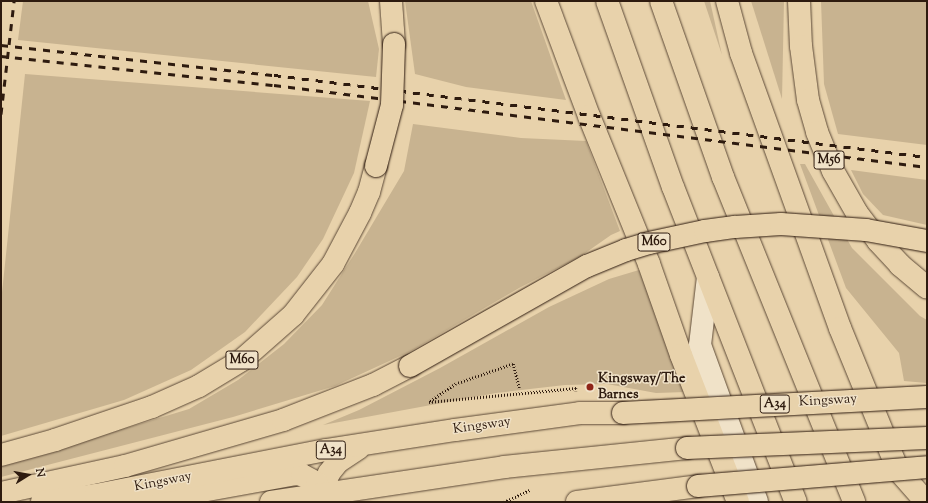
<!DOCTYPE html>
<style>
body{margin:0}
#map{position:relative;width:928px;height:503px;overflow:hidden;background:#e8d2ab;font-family:"Sorts Mill Goudy",serif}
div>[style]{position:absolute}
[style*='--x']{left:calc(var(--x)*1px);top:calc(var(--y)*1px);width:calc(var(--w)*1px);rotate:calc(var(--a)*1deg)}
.green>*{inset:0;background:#c8b390}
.path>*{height:2.5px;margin-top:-1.25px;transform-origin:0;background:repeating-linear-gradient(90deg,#2e1b0f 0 1px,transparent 0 3px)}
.roads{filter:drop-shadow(0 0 1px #5c4936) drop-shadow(0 0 1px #5c4936)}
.minor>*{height:22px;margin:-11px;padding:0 11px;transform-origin:11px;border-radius:11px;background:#f0e2c8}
.highway>*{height:22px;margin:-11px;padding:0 11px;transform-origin:11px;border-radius:11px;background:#e8d2ab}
.rail>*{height:3px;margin-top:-1.5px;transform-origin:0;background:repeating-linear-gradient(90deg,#2e1b0f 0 7px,transparent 0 14px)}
.bridges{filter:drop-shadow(0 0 1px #2e1b0f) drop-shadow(0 0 1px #2e1b0f)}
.highway-bridge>*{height:22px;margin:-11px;padding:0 11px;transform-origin:11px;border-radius:11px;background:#e8d2ab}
.dots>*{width:11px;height:11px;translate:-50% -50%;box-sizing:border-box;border:2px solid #f0e2c8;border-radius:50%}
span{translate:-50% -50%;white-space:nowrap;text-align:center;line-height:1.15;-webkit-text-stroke:3px #f0e2c8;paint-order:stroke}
.shield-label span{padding:1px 3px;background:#f0e2c8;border:1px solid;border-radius:3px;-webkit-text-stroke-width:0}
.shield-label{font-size:13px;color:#2e1b0f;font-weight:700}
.poi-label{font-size:14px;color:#2e1b0f;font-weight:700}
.left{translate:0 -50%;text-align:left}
.street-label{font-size:14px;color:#2e1b0f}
.frame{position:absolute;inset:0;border:2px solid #2e1b0f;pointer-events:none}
.north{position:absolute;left:8px;top:455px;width:40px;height:40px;-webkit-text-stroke:3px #f0e2c8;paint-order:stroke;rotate:79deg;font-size:11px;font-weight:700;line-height:16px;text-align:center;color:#2e1b0f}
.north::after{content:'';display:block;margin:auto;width:14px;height:18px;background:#2e1b0f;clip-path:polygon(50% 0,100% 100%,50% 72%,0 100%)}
</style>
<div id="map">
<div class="green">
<div style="clip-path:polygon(23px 1px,368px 1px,379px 49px,376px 77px,18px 40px)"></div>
<div style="clip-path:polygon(405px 1px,531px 1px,566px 100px,466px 87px,415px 74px)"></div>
<div style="clip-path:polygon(704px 1px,710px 1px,722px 55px)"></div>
<div style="clip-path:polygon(751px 1px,784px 1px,782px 99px)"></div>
<div style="clip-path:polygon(821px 1px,927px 1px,927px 145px,838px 134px,824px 84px)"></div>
<div style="clip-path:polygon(25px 74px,370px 101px,354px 173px,323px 239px,297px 277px,245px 332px,191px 370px,124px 400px,1px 436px,1px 302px)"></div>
<div style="clip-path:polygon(413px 124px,521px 138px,586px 141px,620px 231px,611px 235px,581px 256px,519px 288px,411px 351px,335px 386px,233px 417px,1px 477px,1px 466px,189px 409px,238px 380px,284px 344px,322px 305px,355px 253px,404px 171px)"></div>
<div style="clip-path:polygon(800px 164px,805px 164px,852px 248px,920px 316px,927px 320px,927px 383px,904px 381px,899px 353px,846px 288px)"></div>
<div style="clip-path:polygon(851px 170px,927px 180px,927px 225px,883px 215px,863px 194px)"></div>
<div style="clip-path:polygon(639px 270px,686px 392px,656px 393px,607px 384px,565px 385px,496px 393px,323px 425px,359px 410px,440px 368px,549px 307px,609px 279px)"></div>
</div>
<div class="path">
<div style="--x:519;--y:388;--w:25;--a:-104"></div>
<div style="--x:513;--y:364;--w:60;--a:160.7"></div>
<div style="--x:456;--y:384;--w:32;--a:146"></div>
<div style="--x:429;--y:402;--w:148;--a:-5.4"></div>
<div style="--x:576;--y:388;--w:3;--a:90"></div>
<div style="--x:504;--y:502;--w:29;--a:-25"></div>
</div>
<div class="roads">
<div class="minor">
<div style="--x:708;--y:277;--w:68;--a:96.7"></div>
<div style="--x:700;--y:345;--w:167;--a:70"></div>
</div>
<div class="highway">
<div style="--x:391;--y:1;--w:43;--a:86"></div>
<div style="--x:546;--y:1;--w:123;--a:69.5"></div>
<div style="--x:589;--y:116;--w:160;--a:67.9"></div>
<div style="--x:649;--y:264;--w:96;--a:70.6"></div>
<div style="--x:681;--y:355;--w:158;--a:68.8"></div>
<div style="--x:607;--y:1;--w:197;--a:70.5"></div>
<div style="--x:673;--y:187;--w:338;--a:68.7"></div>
<div style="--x:661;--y:1;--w:187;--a:70.6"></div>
<div style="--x:723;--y:177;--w:350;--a:68"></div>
<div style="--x:727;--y:1;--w:54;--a:74.9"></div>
<div style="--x:741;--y:53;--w:292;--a:70.2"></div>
<div style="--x:840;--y:328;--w:153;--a:67.8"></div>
<div style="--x:898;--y:470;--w:43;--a:48.8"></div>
<div style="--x:799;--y:1;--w:45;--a:87.5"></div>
<div style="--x:801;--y:46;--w:54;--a:82.6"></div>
<div style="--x:808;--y:100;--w:33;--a:74"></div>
<div style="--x:817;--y:132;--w:42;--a:67.7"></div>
<div style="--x:833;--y:171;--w:48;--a:60.3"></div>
<div style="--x:857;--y:213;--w:35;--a:53"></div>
<div style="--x:878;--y:241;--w:33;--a:47"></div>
<div style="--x:900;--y:265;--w:35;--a:40"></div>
<div style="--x:1;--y:455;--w:56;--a:-15.5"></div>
<div style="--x:55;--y:440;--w:102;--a:-18.8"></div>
<div style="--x:152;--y:407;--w:51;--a:-24.1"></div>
<div style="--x:199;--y:386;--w:50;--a:-31.2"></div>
<div style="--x:242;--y:360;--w:68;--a:-41.4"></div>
<div style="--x:293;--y:315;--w:65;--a:-51.9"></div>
<div style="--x:333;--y:264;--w:58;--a:-62.1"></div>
<div style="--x:360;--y:213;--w:23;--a:-67"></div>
<div style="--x:369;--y:192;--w:27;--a:-75"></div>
<div style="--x:1;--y:493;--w:127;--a:-12.3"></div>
<div style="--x:125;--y:466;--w:165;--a:-16.2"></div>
<div style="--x:283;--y:420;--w:97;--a:-21.3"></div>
<div style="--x:373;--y:385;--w:42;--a:-27.2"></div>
<div style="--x:321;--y:494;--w:22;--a:-69"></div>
<div style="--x:329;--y:473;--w:14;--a:-51"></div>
<div style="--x:338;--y:462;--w:25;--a:-34"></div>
<div style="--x:125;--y:499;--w:33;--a:0"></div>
<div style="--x:158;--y:499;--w:139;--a:-10.3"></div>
<div style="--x:295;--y:474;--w:7;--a:8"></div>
<div style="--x:302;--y:475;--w:17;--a:28"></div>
<div style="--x:317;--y:483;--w:12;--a:70"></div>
<div style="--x:42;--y:502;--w:54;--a:-7.4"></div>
<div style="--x:96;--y:495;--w:234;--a:-11.1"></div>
<div style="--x:326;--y:450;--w:131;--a:-8.8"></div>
<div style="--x:455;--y:430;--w:126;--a:-7.7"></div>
<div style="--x:580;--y:413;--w:43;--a:0"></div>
<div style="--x:271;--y:502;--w:236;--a:-8.5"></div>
<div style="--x:504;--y:467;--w:184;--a:-5.9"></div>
<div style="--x:577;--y:502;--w:122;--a:-7.5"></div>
</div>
</div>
<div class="rail">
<div style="--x:1;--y:45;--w:275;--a:6.3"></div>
<div style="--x:274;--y:75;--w:658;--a:7.16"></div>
<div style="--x:1;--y:56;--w:275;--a:6.1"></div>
<div style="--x:274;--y:85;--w:658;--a:7.16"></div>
<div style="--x:1;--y:114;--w:114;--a:-83.4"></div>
</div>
<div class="bridges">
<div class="highway-bridge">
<div style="--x:376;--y:166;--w:63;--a:-75.3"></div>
<div style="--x:392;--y:105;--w:61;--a:-88.1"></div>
<div style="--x:410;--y:366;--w:203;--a:-29.5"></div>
<div style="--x:587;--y:266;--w:42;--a:-22.3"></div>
<div style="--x:626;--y:250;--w:24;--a:-17"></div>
<div style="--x:649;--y:243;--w:57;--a:-12.1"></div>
<div style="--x:705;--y:231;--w:30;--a:-8"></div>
<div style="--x:735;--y:227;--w:46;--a:-3.7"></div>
<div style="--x:781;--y:224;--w:85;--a:4"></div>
<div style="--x:866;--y:230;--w:62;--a:10.2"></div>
<div style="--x:623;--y:413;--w:304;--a:-3"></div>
<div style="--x:687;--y:448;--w:240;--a:-2.4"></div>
<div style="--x:698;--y:486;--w:230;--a:-4.7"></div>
</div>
</div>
<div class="dots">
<div style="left:590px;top:387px;background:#8f2418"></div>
</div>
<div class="shield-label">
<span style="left:829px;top:160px">M56</span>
<span style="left:654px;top:242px">M60</span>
<span style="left:242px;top:360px">M60</span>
<span style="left:775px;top:404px">A34</span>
<span style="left:331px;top:450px">A34</span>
</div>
<div class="poi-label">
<span class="left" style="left:598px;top:387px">Kingsway/The<br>Barnes</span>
</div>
<div class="street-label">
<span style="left:828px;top:401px;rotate:-3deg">Kingsway</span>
<span style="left:482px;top:426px;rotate:-8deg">Kingsway</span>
<span style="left:163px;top:482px;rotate:-11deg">Kingsway</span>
</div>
<div class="frame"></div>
<div class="north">N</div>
</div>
